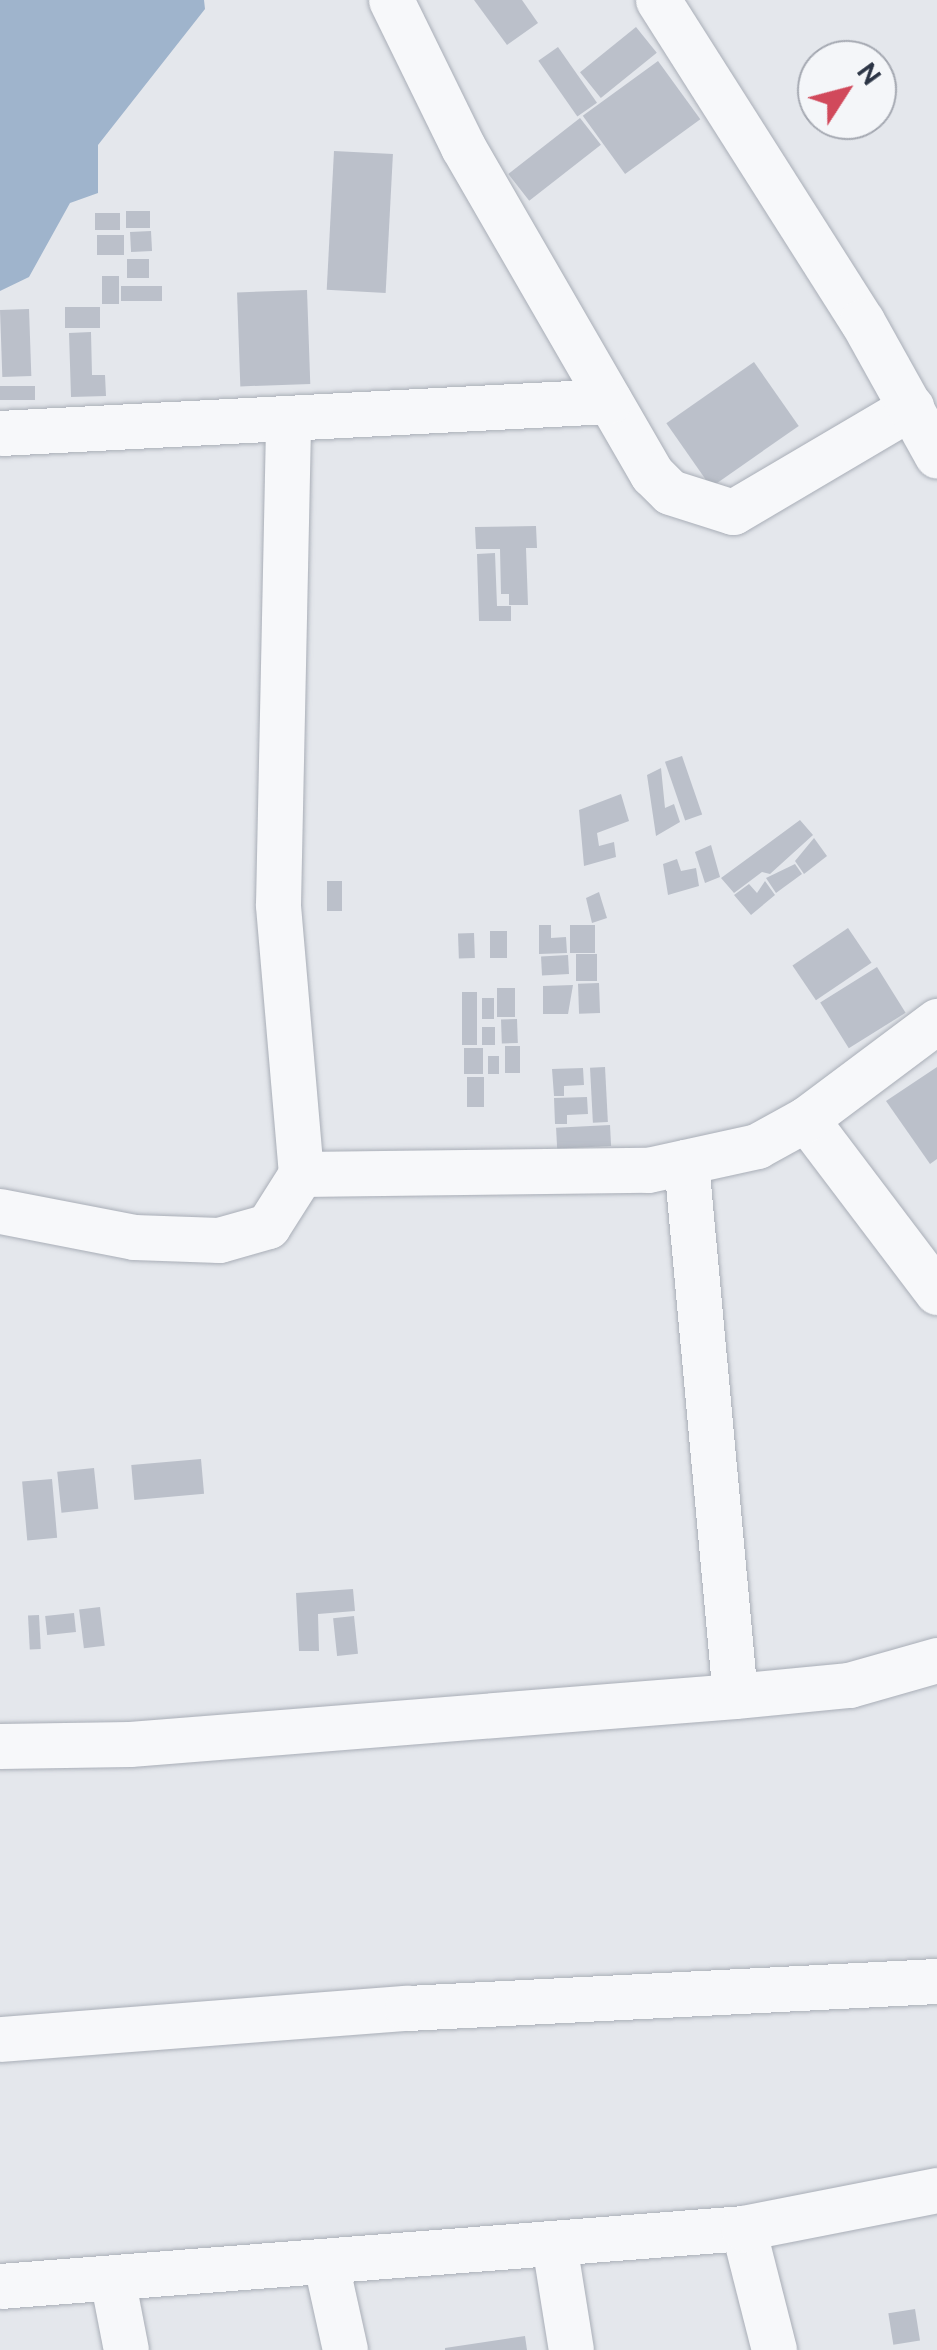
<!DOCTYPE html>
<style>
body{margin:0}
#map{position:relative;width:937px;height:2350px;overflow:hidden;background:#e4e7ec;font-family:Cabin,sans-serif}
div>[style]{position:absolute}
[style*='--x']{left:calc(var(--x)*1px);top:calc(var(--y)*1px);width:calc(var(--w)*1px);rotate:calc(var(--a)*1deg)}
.water>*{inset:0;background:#9fb4cc}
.building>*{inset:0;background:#bbc0ca;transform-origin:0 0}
.roads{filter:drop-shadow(0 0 2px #a9aeb7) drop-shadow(0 0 2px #a9aeb7)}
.minor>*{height:45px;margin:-22.5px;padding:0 22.5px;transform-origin:22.5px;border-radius:22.5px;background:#f7f8fa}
span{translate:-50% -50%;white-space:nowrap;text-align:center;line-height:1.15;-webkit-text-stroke:8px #f4f6f9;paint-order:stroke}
.north{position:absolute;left:797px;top:40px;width:100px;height:100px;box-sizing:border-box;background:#f4f6f9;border:2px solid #a4a8b1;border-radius:50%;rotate:54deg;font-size:28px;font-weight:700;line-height:40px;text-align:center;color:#2b3445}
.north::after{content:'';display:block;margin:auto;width:35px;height:45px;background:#d1495b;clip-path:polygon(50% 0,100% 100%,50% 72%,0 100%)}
</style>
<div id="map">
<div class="water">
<div style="clip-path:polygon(0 0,204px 0,205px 9px,98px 145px,98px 193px,70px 203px,29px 277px,0 291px)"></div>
</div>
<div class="building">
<div style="clip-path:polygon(474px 0,522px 0,538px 23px,507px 45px)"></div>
<div style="left:636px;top:27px;width:33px;height:72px;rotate:51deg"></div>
<div style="left:558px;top:47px;width:68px;height:24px;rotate:55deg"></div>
<div style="left:658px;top:61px;width:72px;height:93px;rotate:54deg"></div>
<div style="left:580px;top:118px;width:34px;height:91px;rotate:52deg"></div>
<div style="left:334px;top:151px;width:59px;height:139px;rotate:3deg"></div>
<div style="left:150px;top:211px;width:17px;height:24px;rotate:90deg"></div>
<div style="left:95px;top:213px;width:25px;height:17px"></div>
<div style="left:151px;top:231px;width:20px;height:21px;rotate:87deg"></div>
<div style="left:97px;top:235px;width:27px;height:20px"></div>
<div style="left:127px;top:259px;width:22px;height:19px"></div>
<div style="left:119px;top:276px;width:28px;height:17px;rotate:90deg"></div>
<div style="left:162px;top:286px;width:15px;height:41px;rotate:90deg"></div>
<div style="left:307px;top:290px;width:94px;height:70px;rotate:88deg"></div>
<div style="left:100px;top:307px;width:21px;height:35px;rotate:90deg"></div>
<div style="left:29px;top:309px;width:67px;height:29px;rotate:88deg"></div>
<div style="clip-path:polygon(91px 332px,92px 375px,105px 375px,106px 396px,71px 397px,69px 333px)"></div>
<div style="left:754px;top:362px;width:78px;height:107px;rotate:55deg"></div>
<div style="left:0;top:386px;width:35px;height:14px"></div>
<div style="clip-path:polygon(536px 526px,537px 548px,526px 548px,528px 605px,509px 605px,509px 594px,501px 594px,500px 549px,476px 549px,475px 527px)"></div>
<div style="clip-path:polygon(495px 553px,497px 606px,511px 606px,511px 621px,479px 621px,477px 554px)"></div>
<div style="left:682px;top:756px;width:62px;height:18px;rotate:71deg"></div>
<div style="clip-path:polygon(661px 768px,665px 808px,674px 804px,680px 822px,656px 836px,647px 775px)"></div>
<div style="clip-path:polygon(621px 794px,629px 821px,597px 833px,599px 846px,614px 842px,616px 857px,584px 866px,579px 810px)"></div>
<div style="clip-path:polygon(800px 820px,813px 835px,770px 874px,762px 872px,734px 893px,721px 878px)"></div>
<div style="clip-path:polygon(814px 838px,827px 856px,804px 874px,795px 861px)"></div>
<div style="clip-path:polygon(711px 845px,720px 877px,705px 883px,695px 852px)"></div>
<div style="clip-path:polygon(677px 859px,681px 871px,696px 868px,699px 886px,668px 895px,663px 864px)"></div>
<div style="clip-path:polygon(795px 864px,802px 874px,776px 893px,766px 878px)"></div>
<div style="left:327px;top:881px;width:15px;height:30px"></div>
<div style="clip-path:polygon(765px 881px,775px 895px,751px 915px,734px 895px,749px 884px,757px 893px)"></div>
<div style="clip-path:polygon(599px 892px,607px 918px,592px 923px,586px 898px)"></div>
<div style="clip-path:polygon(539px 925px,551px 925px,551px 938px,566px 937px,567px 953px,539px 954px)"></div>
<div style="left:570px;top:925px;width:25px;height:28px"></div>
<div style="left:848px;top:928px;width:42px;height:67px;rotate:56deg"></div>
<div style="left:490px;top:931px;width:17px;height:27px"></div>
<div style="left:474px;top:933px;width:25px;height:16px;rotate:88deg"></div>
<div style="left:597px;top:954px;width:27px;height:21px;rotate:90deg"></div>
<div style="left:568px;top:955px;width:19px;height:27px;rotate:87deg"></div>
<div style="left:877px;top:967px;width:54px;height:67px;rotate:58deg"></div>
<div style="left:599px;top:983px;width:30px;height:21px;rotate:88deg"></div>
<div style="clip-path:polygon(573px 985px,568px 1014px,543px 1014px,543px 986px)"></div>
<div style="left:497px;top:988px;width:18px;height:29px"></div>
<div style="left:462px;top:992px;width:15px;height:53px"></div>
<div style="left:494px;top:998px;width:21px;height:12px;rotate:90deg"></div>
<div style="left:517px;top:1019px;width:24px;height:16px;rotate:88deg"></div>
<div style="left:482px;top:1027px;width:13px;height:18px"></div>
<div style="left:505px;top:1046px;width:15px;height:27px"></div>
<div style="left:464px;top:1048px;width:19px;height:26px"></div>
<div style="left:488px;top:1056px;width:11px;height:18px"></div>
<div style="left:605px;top:1067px;width:55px;height:15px;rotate:87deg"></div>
<div style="clip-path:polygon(937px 1067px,937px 1159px,930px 1164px,886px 1101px)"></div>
<div style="clip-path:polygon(583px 1068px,584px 1085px,564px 1086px,564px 1096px,554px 1096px,552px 1069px)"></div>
<div style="left:467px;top:1077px;width:17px;height:30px"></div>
<div style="clip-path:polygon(587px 1097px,588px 1114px,567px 1115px,567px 1124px,555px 1124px,554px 1098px)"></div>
<div style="left:610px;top:1125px;width:21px;height:54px;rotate:87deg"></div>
<div style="left:201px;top:1459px;width:35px;height:70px;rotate:85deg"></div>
<div style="left:94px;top:1468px;width:41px;height:37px;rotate:84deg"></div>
<div style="left:52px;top:1479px;width:59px;height:30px;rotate:85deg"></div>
<div style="clip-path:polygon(353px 1589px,355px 1611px,318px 1614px,319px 1651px,299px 1651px,296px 1593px)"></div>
<div style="left:100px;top:1607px;width:39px;height:21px;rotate:83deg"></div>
<div style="left:74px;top:1613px;width:19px;height:29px;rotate:84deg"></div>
<div style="left:39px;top:1615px;width:34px;height:11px;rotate:87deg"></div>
<div style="left:354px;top:1616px;width:38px;height:21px;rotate:84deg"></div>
<div style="left:915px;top:2309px;width:32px;height:27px;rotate:81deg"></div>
<div style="clip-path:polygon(525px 2336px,527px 2350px,445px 2350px,445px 2348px)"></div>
</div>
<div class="roads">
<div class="minor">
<div style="--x:391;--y:0;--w:164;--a:63.9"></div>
<div style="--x:463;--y:147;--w:378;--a:60"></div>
<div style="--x:652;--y:474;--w:25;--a:45"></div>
<div style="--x:670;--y:492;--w:66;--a:17.6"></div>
<div style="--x:733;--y:512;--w:207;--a:-30.5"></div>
<div style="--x:658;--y:0;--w:380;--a:57.6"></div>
<div style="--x:862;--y:321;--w:154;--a:60.9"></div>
<div style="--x:0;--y:433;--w:610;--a:-3.01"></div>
<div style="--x:806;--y:1119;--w:217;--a:52.9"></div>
<div style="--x:686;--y:1162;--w:536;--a:84.76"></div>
<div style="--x:301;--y:1174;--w:347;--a:-0.7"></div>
<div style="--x:648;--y:1170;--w:112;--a:-12.4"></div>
<div style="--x:757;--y:1146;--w:56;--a:-28.9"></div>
<div style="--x:806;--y:1119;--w:164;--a:-36.8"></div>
<div style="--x:0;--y:1211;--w:136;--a:11"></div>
<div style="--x:134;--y:1237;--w:85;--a:2"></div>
<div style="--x:219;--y:1240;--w:51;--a:-15.9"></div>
<div style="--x:268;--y:1226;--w:62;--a:-57.6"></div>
<div style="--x:301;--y:1174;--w:271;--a:-94.9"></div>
<div style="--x:278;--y:904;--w:485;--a:-88.8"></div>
<div style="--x:0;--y:1746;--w:130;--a:-0.9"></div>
<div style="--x:130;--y:1744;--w:607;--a:-4.54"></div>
<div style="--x:735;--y:1696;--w:115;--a:-5.5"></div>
<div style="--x:849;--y:1685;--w:91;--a:-15.9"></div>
<div style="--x:0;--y:2039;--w:408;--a:-4.4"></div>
<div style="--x:407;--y:2008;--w:531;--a:-2.92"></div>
<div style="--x:743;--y:2228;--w:126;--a:75.7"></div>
<div style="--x:554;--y:2244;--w:107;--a:80.9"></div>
<div style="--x:326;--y:2264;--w:88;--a:77.5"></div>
<div style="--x:112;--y:2278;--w:73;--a:79"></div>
<div style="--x:0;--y:2286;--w:745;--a:-4.46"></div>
<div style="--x:743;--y:2228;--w:198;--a:-11.1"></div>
</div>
</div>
<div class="north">N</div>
</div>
